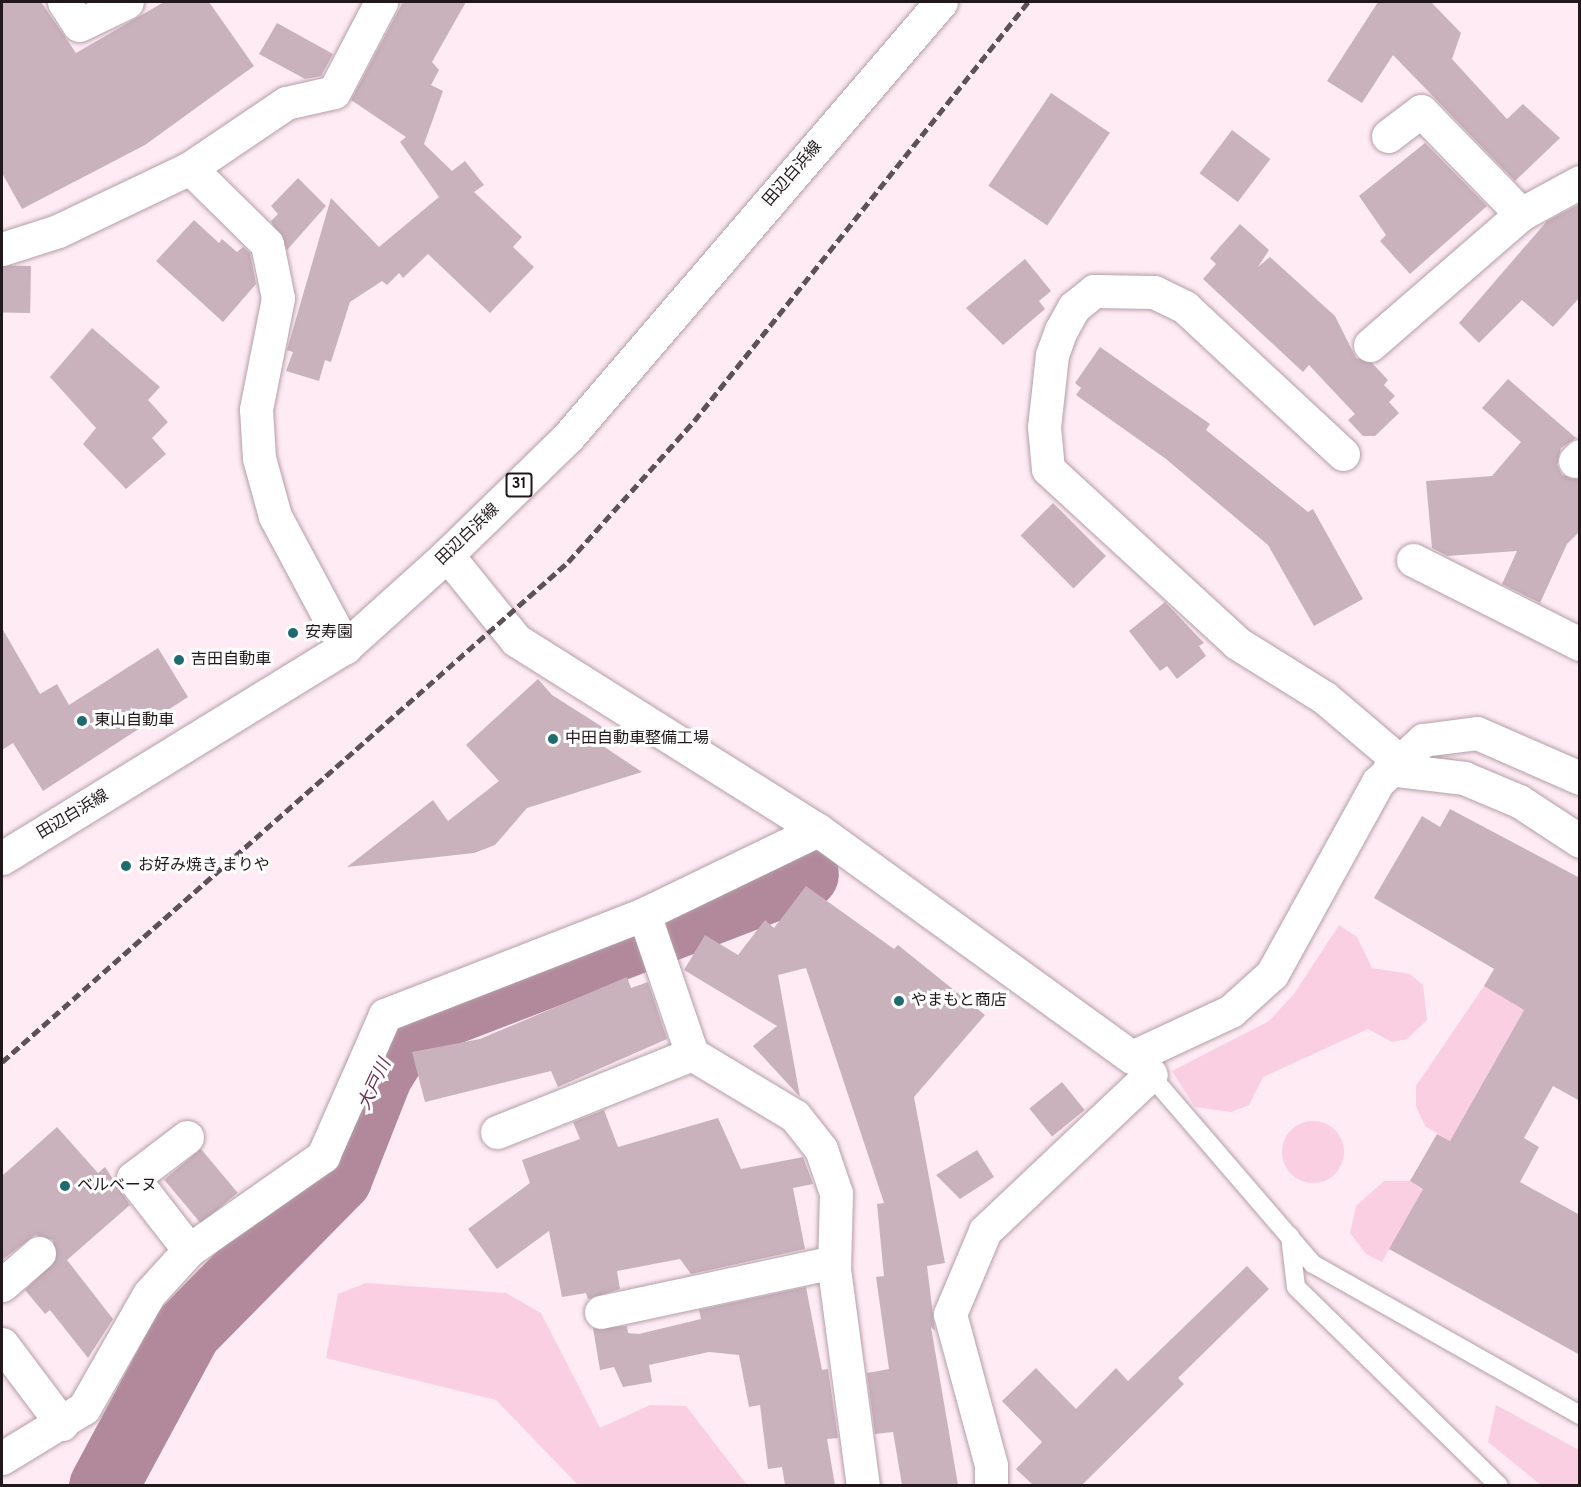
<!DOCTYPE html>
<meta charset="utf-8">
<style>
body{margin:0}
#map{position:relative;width:1581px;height:1487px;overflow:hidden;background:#feebf3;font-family:Overpass,"Noto Sans JP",sans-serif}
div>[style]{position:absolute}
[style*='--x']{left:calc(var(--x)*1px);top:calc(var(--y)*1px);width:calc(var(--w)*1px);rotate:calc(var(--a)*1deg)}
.green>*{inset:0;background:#fbcfe2}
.round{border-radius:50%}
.river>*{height:69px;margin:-34.5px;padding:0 34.5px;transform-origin:34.5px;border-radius:34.5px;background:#b2899b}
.building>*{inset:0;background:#c9b2bc;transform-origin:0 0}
.roads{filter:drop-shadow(0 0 2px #b49ea8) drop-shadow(0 0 2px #b49ea8)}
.service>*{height:18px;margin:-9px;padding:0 9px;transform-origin:9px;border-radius:9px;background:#fff}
.minor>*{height:33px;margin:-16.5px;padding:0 16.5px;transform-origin:16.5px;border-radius:16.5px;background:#fff}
.primary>*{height:33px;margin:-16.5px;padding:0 16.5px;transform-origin:16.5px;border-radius:16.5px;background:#fff}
.rail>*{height:4.5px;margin-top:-2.25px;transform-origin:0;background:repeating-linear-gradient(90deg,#5d5257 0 9px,transparent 0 13.5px)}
.dots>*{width:16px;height:16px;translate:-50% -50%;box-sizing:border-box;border:3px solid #fefefe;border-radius:50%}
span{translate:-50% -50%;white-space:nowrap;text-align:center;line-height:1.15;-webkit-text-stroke:6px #fefefe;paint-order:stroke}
.shield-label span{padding:2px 4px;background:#fefefe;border:2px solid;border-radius:4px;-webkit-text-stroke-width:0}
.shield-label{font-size:15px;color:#20181b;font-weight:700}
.street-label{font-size:16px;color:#20181b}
.poi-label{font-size:16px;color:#20181b}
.left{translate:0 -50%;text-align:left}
.water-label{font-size:18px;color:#6b334f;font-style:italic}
.frame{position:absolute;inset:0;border:3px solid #20181b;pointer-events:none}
</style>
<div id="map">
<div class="green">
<div style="clip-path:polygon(1339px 925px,1357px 937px,1372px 968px,1410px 974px,1423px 985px,1427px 1020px,1407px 1039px,1392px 1042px,1368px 1029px,1263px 1077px,1249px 1105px,1231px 1112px,1195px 1107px,1172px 1071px,1269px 1021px,1294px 994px)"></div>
<div style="clip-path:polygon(1566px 935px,1450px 1141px,1425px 1126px,1416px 1106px,1416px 1086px,1484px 986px)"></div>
<div class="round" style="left:1282px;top:1121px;width:62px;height:62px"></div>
<div style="clip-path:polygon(1384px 1181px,1410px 1181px,1423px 1189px,1382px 1262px,1366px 1254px,1350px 1233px,1356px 1206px)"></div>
<div style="clip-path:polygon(366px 1283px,506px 1293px,541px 1313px,600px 1428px,650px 1405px,686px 1406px,747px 1485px,578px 1485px,496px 1400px,326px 1358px,338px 1294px)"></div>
<div style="clip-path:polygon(1496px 1405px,1579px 1450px,1579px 1485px,1541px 1485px,1488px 1442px)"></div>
</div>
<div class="river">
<div style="--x:103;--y:1486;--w:177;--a:-61.7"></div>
<div style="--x:187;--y:1330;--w:214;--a:-45.4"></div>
<div style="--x:337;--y:1178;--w:112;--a:-68.5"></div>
<div style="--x:378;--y:1074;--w:57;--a:-58"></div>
<div style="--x:408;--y:1026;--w:424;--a:-21"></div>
</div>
<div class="building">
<div style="clip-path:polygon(2px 2px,41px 2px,76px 53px,164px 2px,209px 2px,254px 66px,145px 145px,22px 209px,2px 173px)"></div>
<div style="clip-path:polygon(403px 2px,466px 2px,432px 62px,439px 70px,431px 85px,443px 91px,424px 144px,452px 171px,465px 161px,484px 185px,474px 192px,522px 237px,513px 247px,534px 267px,490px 313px,428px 254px,403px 278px,399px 273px,387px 285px,382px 281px,350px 302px,331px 362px,325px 360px,319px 381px,286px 371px,293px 352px,287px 350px,331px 198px,379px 247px,439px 197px,400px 142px,406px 137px,351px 100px)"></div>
<div style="clip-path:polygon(1378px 2px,1431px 2px,1461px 33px,1452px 59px,1507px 119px,1523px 104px,1560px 138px,1515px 181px,1393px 55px,1362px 103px,1327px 81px)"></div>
<div style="clip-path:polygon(277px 23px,333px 54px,321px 76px,305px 79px,259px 54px)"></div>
<div style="left:1051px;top:93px;width:71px;height:112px;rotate:34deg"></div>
<div style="left:1232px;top:130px;width:48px;height:54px;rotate:37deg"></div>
<div style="clip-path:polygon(1425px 143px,1487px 206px,1410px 274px,1380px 241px,1386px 235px,1359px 196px)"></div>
<div style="clip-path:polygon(298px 178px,326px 206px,287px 250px,271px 221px,278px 214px,271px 206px)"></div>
<div style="clip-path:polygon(1580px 204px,1580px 297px,1553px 327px,1522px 300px,1479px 343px,1459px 323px,1547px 221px)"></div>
<div style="clip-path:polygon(194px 220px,219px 243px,222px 239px,237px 252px,243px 247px,250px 253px,256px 284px,223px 322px,156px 261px)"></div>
<div style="clip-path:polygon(1240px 224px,1269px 250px,1258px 267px,1270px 257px,1335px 316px,1356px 358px,1372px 363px,1388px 380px,1384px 385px,1395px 396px,1389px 402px,1399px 413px,1375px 436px,1363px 436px,1348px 420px,1355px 414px,1309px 365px,1303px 372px,1203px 279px,1216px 264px,1210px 258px)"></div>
<div style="clip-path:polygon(1025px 259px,1051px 291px,1039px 301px,1045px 309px,1003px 345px,966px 308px)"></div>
<div style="left:31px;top:266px;width:47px;height:29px;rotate:91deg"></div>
<div style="clip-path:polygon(92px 328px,160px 387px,148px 400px,168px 422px,152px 438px,166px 454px,126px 489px,83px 444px,96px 428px,50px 377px)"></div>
<div style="clip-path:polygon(1100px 347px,1210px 424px,1206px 430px,1308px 512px,1313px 509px,1363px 599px,1314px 626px,1268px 545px,1166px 459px,1076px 395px,1081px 388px,1075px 383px)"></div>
<div style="clip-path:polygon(1508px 379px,1576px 438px,1561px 448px,1557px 465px,1562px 475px,1580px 479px,1580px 531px,1567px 544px,1540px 603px,1502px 584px,1517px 551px,1447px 556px,1432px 548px,1426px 481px,1492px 476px,1521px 442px,1482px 408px)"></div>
<div style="left:1053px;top:503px;width:75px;height:46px;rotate:45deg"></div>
<div style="clip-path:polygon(1165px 602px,1204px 643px,1199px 646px,1206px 656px,1177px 679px,1167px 666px,1160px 671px,1129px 631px)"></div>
<div style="clip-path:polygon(2px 628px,40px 694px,57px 684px,69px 705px,158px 648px,188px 697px,43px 791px,13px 743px,2px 750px)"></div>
<div style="clip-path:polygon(538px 679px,552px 695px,615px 735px,600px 744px,642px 772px,527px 808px,495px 845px,474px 853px,347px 867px,433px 800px,448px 821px,499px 781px,466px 745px)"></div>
<div style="clip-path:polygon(1450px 809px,1580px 878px,1580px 1101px,1553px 1086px,1524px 1138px,1539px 1147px,1520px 1182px,1580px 1215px,1580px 1355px,1389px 1249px,1423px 1189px,1410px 1181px,1437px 1134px,1450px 1141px,1524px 1010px,1484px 986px,1494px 969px,1374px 898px,1422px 816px,1440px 827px)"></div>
<div style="clip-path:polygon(806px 886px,894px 949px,898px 945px,985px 1015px,914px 1097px,945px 1263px,927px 1266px,935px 1331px,931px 1327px,958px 1485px,902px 1485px,893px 1432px,875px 1434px,867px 1373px,889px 1369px,876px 1277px,884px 1276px,877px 1204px,884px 1203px,806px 968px,778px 975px,800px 1097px,753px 1046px,777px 1026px,684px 970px,705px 935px,738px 955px,765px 920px,774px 928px)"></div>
<div style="clip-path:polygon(627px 977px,631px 988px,648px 982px,667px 1039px,558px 1087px,551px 1071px,425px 1102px,412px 1052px,480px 1039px)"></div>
<div style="left:1062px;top:1082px;width:36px;height:42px;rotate:51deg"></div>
<div style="clip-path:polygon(604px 1110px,618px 1147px,718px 1118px,741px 1169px,803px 1157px,813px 1184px,793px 1188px,805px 1249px,691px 1274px,680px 1259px,617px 1271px,620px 1289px,588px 1299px,586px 1293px,562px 1297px,549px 1231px,497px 1269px,468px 1229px,530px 1183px,522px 1160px,580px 1139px,573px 1122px)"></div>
<div style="clip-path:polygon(57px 1127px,98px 1173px,105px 1167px,130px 1205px,67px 1260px,113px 1319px,88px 1358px,50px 1310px,45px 1314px,25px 1290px,56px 1260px,53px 1240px,35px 1235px,2px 1260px,2px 1176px)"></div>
<div style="left:201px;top:1149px;width:57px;height:48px;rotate:50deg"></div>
<div style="clip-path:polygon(977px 1150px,994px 1177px,960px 1199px,936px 1175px)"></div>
<div style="clip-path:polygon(1247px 1266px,1269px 1289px,1178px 1378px,1184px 1384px,1082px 1485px,1033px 1485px,1016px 1469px,1042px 1442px,1002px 1401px,1036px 1368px,1076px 1409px,1116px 1368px,1128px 1381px)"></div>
<div style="clip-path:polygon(806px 1287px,822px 1370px,828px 1369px,838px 1438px,827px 1439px,835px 1485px,785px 1485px,782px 1467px,768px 1469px,760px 1405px,749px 1407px,739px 1355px,709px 1352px,649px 1365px,652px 1382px,623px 1387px,614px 1367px,600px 1370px,593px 1328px,627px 1326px,628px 1333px,639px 1334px,701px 1319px,699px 1310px)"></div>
</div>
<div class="roads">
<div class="service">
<div style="--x:1146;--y:1070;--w:256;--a:49.3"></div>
<div style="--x:1313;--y:1264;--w:307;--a:29.5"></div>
<div style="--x:1290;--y:1236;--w:51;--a:83.3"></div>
<div style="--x:1296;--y:1287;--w:284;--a:44.4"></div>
</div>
<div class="minor">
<div style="--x:64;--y:2;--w:27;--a:57"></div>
<div style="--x:79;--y:25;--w:53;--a:-25.6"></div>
<div style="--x:1388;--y:136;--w:41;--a:-37.1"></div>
<div style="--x:1421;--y:111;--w:144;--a:45.8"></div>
<div style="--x:190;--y:168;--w:108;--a:44.6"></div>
<div style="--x:267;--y:244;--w:55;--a:78.5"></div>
<div style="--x:278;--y:298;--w:113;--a:101.2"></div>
<div style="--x:256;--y:409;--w:49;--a:86.5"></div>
<div style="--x:259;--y:458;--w:60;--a:74.6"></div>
<div style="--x:275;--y:516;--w:149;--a:61.9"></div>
<div style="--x:2;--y:249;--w:59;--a:-17.8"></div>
<div style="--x:58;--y:231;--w:146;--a:-25.5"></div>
<div style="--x:190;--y:168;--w:116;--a:-34.1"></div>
<div style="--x:286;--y:103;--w:49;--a:-12.9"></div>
<div style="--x:334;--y:92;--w:102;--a:-62.4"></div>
<div style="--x:1370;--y:345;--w:200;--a:-40.9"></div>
<div style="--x:1521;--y:214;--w:67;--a:-28.5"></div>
<div style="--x:1343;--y:454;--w:216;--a:-137.1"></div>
<div style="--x:1185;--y:307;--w:34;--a:-154"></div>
<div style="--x:1154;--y:292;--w:60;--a:-179"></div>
<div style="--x:1094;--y:291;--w:26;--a:141"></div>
<div style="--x:1074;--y:307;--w:26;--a:119"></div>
<div style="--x:1061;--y:330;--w:27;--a:110"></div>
<div style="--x:1052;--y:355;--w:72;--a:96.3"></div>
<div style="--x:1044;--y:427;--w:42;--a:84.6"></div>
<div style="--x:1048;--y:469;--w:257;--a:42.6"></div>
<div style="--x:1237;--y:643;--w:104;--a:32"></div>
<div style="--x:1325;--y:698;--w:94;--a:40.3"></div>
<div style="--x:1575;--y:461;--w:7;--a:-45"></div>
<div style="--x:447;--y:555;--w:109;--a:50.9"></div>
<div style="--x:516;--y:640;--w:357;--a:32.2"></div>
<div style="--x:818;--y:830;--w:387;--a:35.9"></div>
<div style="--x:1132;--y:1057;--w:109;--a:-24.9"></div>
<div style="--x:1231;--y:1011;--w:55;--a:-42.1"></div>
<div style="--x:1272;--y:974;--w:219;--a:-61.1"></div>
<div style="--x:1378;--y:782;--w:62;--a:-43"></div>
<div style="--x:1423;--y:740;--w:54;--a:-7.4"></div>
<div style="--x:1477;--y:733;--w:112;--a:23.6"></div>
<div style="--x:1413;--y:560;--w:187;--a:26.7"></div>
<div style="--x:1389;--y:769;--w:76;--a:6.8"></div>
<div style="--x:1464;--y:778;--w:60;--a:22.7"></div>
<div style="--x:1519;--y:801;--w:73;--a:33.3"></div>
<div style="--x:644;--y:914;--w:148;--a:71.1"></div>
<div style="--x:692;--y:1054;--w:120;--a:31"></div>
<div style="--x:795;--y:1116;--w:42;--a:51.8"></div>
<div style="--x:821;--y:1149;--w:46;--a:71.2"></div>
<div style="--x:836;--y:1193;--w:76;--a:91.5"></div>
<div style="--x:834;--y:1269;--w:219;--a:82.4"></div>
<div style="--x:497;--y:1132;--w:210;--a:-21.8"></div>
<div style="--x:187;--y:1137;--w:68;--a:142.8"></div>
<div style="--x:133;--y:1178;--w:91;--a:52.1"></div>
<div style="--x:2;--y:1285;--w:49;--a:-40.9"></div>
<div style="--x:601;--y:1312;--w:238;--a:-12.1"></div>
<div style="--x:2;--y:1344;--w:100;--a:53.1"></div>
<div style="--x:2;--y:1458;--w:96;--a:-31.4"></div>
<div style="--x:84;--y:1408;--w:131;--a:-60.3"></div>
<div style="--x:149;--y:1294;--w:59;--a:-47.7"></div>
<div style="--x:189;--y:1250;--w:164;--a:-35"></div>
<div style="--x:323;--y:1156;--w:154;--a:-66.3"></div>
<div style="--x:385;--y:1015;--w:278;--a:-21.3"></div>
<div style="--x:644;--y:914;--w:193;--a:-25.8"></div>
<div style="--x:991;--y:1486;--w:21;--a:-90"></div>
<div style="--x:991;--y:1465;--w:156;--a:-105.2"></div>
<div style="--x:950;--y:1314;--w:90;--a:-67.1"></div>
<div style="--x:985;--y:1231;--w:228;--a:-43.4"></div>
</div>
<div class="primary">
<div style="--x:2;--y:858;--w:403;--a:-31.6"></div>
<div style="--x:345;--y:647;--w:137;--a:-42"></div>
<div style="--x:447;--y:555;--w:169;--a:-44.3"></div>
<div style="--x:568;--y:437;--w:573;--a:-49.39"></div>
</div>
</div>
<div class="rail">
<div style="--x:2;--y:1062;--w:755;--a:-41.46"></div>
<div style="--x:568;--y:562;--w:189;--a:-48.2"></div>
<div style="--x:694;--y:421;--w:536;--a:-51.44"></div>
</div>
<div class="dots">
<div style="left:293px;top:633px;background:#1f6b70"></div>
<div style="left:179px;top:660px;background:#1f6b70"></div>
<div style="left:82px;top:721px;background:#1f6b70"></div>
<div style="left:553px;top:739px;background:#1f6b70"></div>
<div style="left:126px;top:866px;background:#1f6b70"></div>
<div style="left:899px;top:1001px;background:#1f6b70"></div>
<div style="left:65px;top:1186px;background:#1f6b70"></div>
</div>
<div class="shield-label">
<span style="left:519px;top:485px">31</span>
</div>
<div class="street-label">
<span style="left:793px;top:174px;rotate:-49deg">田辺白浜線</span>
<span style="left:468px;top:535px;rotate:-44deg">田辺白浜線</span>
<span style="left:73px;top:815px;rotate:-31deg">田辺白浜線</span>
</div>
<div class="poi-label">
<span class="left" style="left:305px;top:633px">安寿園</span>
<span class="left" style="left:191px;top:660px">吉田自動車</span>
<span class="left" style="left:94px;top:721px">東山自動車</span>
<span class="left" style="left:565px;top:739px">中田自動車整備工場</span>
<span class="left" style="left:138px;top:866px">お好み焼き まりや</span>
<span class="left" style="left:911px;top:1001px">やまもと商店</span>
<span class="left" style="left:77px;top:1186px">ベルベーヌ</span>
</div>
<div class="water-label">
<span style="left:376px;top:1085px;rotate:-65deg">大戸川</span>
</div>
<div class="frame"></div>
</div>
